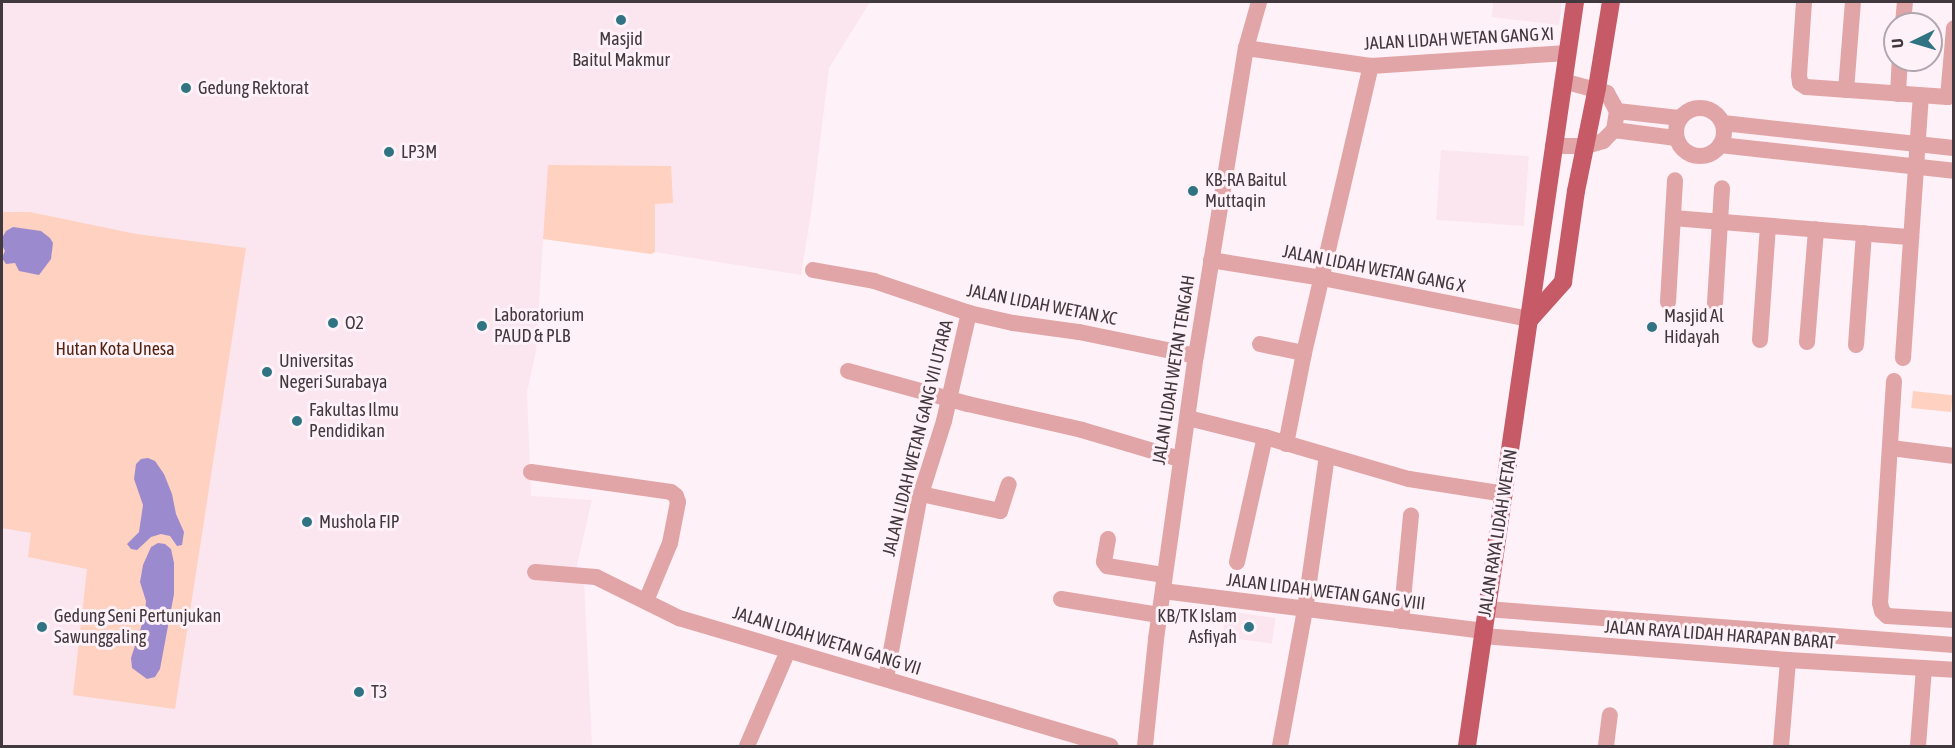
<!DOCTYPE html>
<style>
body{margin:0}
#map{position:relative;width:1955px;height:748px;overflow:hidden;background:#fef1f7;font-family:"Asap Condensed",sans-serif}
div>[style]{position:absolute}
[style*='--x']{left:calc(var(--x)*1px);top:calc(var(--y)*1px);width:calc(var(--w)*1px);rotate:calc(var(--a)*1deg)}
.built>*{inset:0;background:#fbe5ef;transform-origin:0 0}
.green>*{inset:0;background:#fed1c0;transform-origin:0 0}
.water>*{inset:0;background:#9c8acf}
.minor>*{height:16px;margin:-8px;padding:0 8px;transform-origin:8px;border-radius:8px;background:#e1a4a7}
.minor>.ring{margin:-8px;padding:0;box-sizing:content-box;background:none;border:16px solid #e1a4a7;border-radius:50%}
.major>*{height:18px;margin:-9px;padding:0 9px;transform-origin:9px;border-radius:9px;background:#c65a67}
.dots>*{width:16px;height:16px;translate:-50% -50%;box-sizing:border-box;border:3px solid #fef1f7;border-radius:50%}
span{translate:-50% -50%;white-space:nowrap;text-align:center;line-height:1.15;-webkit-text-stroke:6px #fef1f7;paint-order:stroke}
.street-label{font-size:18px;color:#41393d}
.poi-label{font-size:18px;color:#41393d}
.left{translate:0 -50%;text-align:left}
.right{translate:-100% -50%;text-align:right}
.park-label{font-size:18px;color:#54230f}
.frame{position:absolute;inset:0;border:3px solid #41393d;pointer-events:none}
.north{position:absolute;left:1883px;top:12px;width:60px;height:60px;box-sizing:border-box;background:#fef1f7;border:2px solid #b2a7ad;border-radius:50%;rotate:265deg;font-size:16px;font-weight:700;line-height:24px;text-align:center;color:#41393d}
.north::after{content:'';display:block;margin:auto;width:21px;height:27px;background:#307484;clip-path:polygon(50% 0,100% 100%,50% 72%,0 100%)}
</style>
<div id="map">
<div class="built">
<div style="clip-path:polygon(2px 2px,870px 2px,829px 68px,812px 207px,801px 275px,655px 252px,655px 203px,548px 165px,536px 351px,527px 392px,531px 496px,592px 500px,574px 578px,584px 581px,592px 746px,2px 746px)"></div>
<div style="clip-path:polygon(1493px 2px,1562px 2px,1559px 25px,1492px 17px)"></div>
<div style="left:1441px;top:150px;width:88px;height:70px;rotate:4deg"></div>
<div style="left:1226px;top:611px;width:50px;height:26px;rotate:8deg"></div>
</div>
<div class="green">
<div style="clip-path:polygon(548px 165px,671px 166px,673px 203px,655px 204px,655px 252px,651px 254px,543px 239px)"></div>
<div style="clip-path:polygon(2px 212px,30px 212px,136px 234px,246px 248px,175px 709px,73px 695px,87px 569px,28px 557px,31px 533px,2px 528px)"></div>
<div style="left:1913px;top:391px;width:40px;height:17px;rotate:6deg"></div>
</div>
<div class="water">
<div style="clip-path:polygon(13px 227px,41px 231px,50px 238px,53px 243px,51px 259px,39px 275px,19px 271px,15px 263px,6px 264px,2px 258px,5px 251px,2px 245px,2px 238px,6px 231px)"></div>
<div style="clip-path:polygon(148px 458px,155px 461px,164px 474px,172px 494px,176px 514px,184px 532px,182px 545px,177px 546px,170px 536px,161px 534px,151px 537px,137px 550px,131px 549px,127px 544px,139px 532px,143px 505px,134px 479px,136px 464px,141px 459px)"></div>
<div style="clip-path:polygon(158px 543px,165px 544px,171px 549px,174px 563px,174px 594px,160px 669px,155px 677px,147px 679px,132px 668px,131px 658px,145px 615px,146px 601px,140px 582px,143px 565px,151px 547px)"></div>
</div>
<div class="minor">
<div style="--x:1804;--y:2;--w:73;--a:93.9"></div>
<div style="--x:1799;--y:75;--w:8;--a:83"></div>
<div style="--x:1800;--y:83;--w:7;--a:34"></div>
<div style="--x:1806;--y:87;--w:142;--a:4"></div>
<div style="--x:1948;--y:97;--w:69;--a:-85"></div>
<div style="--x:1903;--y:24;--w:22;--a:-85"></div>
<div style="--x:1246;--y:48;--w:126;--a:8.2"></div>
<div style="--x:1371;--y:66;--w:197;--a:-3.8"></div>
<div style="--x:1846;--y:90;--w:88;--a:-85.5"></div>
<div style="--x:1898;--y:94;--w:34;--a:-87"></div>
<div class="ring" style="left:1676px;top:108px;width:32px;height:32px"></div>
<div style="--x:1617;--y:111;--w:62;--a:6.4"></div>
<div style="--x:1723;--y:123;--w:232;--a:6.2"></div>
<div style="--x:1614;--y:130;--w:63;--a:7.4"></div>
<div style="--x:1720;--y:145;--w:235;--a:6.3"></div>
<div style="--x:1553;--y:146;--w:33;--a:0"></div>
<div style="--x:1586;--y:146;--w:18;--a:-16"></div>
<div style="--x:1603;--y:141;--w:16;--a:-45"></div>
<div style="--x:1614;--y:130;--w:19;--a:-81"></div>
<div style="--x:1617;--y:111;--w:21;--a:-119"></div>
<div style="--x:1607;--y:93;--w:46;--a:-164.7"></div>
<div style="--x:1673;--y:218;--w:239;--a:4.6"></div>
<div style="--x:1211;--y:260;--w:112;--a:9.2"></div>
<div style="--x:1322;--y:278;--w:212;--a:11.2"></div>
<div style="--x:813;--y:270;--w:62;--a:10.2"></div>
<div style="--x:874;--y:281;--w:100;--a:18.6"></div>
<div style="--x:969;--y:313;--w:45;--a:12.8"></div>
<div style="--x:1013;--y:323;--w:67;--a:7.8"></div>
<div style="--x:1079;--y:332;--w:119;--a:11.6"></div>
<div style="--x:1668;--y:302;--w:122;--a:-86.7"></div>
<div style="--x:1715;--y:303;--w:115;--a:-86.5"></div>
<div style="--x:1760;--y:340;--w:114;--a:-86"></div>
<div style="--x:1807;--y:342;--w:113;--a:-85.4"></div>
<div style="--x:1260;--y:344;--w:45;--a:11.6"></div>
<div style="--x:1856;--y:345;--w:112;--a:-85.9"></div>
<div style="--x:1903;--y:358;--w:263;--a:-86.1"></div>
<div style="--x:848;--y:371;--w:124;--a:15.4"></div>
<div style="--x:968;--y:404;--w:117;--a:12.8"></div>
<div style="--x:1082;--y:430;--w:102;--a:16.5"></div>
<div style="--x:1894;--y:381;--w:222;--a:93.6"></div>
<div style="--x:1880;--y:603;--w:8;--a:76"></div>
<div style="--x:1882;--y:611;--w:7;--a:45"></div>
<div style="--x:1887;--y:616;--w:67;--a:3.4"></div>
<div style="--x:1188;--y:418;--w:79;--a:13.9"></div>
<div style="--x:1265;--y:437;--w:150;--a:16.3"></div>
<div style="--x:1409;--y:479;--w:97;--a:8.9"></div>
<div style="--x:1286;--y:444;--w:93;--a:-78.8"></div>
<div style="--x:1304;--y:353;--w:295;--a:-76.9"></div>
<div style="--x:1891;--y:448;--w:64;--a:7.2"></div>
<div style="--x:531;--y:472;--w:141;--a:8.1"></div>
<div style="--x:671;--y:492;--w:6;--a:39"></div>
<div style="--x:676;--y:496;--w:6;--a:72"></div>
<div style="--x:678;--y:502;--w:42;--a:101"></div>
<div style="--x:670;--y:543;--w:63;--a:112.5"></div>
<div style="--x:921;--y:494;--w:81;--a:12.1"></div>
<div style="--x:1000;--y:511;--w:28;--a:-72"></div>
<div style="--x:1108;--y:539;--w:23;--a:100"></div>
<div style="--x:1104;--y:562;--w:5;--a:53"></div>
<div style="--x:1107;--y:566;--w:58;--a:9"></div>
<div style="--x:1237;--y:562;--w:128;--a:-77.4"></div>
<div style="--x:535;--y:572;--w:61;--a:4.7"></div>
<div style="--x:596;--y:577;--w:93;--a:26.3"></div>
<div style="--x:679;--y:618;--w:450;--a:16.5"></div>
<div style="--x:1163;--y:591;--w:322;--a:7.1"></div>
<div style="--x:1061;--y:599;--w:99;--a:9.3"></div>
<div style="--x:1486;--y:609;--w:469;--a:4.4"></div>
<div style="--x:1401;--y:621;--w:106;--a:-84.6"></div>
<div style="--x:1483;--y:636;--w:306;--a:4.5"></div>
<div style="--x:1788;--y:660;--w:166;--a:3.4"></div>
<div style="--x:886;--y:678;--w:181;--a:-79.5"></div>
<div style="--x:919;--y:500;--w:83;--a:-72.4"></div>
<div style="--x:944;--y:421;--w:111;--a:-77"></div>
<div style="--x:747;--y:746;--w:103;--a:-66.7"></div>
<div style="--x:1145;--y:746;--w:108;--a:-84.1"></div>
<div style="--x:1156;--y:639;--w:286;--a:-82"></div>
<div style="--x:1196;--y:356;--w:312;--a:-80.8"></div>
<div style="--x:1246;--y:48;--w:48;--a:-74.2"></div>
<div style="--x:1280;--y:746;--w:138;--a:-79.6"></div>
<div style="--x:1305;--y:610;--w:156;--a:-81.9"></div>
<div style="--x:1606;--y:746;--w:31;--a:-83"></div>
<div style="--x:1781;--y:746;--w:86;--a:-85.3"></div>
<div style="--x:1918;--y:746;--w:78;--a:-85.6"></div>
</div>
<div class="major">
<div style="--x:1530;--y:319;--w:50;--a:-48.3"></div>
<div style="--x:1563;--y:282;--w:92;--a:-81.9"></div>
<div style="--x:1576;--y:191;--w:105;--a:-78.5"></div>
<div style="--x:1597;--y:88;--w:87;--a:-80.8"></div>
<div style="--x:1467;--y:746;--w:752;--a:-81.74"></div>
</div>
<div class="dots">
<div style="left:621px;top:20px;background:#307484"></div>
<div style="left:186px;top:88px;background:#307484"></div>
<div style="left:389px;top:152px;background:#307484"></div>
<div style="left:1193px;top:191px;background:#307484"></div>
<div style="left:333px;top:323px;background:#307484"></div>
<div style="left:482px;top:326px;background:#307484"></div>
<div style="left:1652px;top:327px;background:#307484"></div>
<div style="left:267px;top:372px;background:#307484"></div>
<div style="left:297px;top:421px;background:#307484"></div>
<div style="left:307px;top:522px;background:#307484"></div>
<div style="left:42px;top:627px;background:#307484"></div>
<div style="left:1249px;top:627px;background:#307484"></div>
<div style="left:359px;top:692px;background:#307484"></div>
</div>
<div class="street-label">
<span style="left:1459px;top:39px;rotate:-3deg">JALAN LIDAH WETAN GANG XI</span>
<span style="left:1374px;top:269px;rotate:11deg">JALAN LIDAH WETAN GANG X</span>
<span style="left:1042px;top:305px;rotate:11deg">JALAN LIDAH WETAN XC</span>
<span style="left:1174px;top:370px;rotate:-81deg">JALAN LIDAH WETAN TENGAH</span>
<span style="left:918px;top:438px;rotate:-76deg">JALAN LIDAH WETAN GANG VII UTARA</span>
<span style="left:1498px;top:533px;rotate:-81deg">JALAN RAYA LIDAH WETAN</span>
<span style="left:1326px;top:592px;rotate:7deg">JALAN LIDAH WETAN GANG VIII</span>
<span style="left:1720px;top:635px;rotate:4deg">JALAN RAYA LIDAH HARAPAN BARAT</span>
<span style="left:827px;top:641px;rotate:17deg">JALAN LIDAH WETAN GANG VII</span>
</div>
<div class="poi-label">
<span style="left:621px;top:50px">Masjid<br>Baitul Makmur</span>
<span class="left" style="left:198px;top:88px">Gedung Rektorat</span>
<span class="left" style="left:401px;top:152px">LP3M</span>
<span class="left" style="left:1205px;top:191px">KB-RA Baitul<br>Muttaqin</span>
<span class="left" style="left:494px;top:326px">Laboratorium<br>PAUD &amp; PLB</span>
<span class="left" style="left:1664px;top:327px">Masjid Al<br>Hidayah</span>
<span class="left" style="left:345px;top:323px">O2</span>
<span class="left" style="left:279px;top:372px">Universitas<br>Negeri Surabaya</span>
<span class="left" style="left:309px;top:421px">Fakultas Ilmu<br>Pendidikan</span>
<span class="left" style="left:319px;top:522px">Mushola FIP</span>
<span class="left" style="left:54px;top:627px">Gedung Seni Pertunjukan<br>Sawunggaling</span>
<span class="right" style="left:1237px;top:627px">KB/TK Islam<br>Asfiyah</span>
<span class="left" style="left:371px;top:692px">T3</span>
</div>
<div class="park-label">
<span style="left:115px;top:349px">Hutan Kota Unesa</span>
</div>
<div class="frame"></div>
<div class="north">U</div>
</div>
